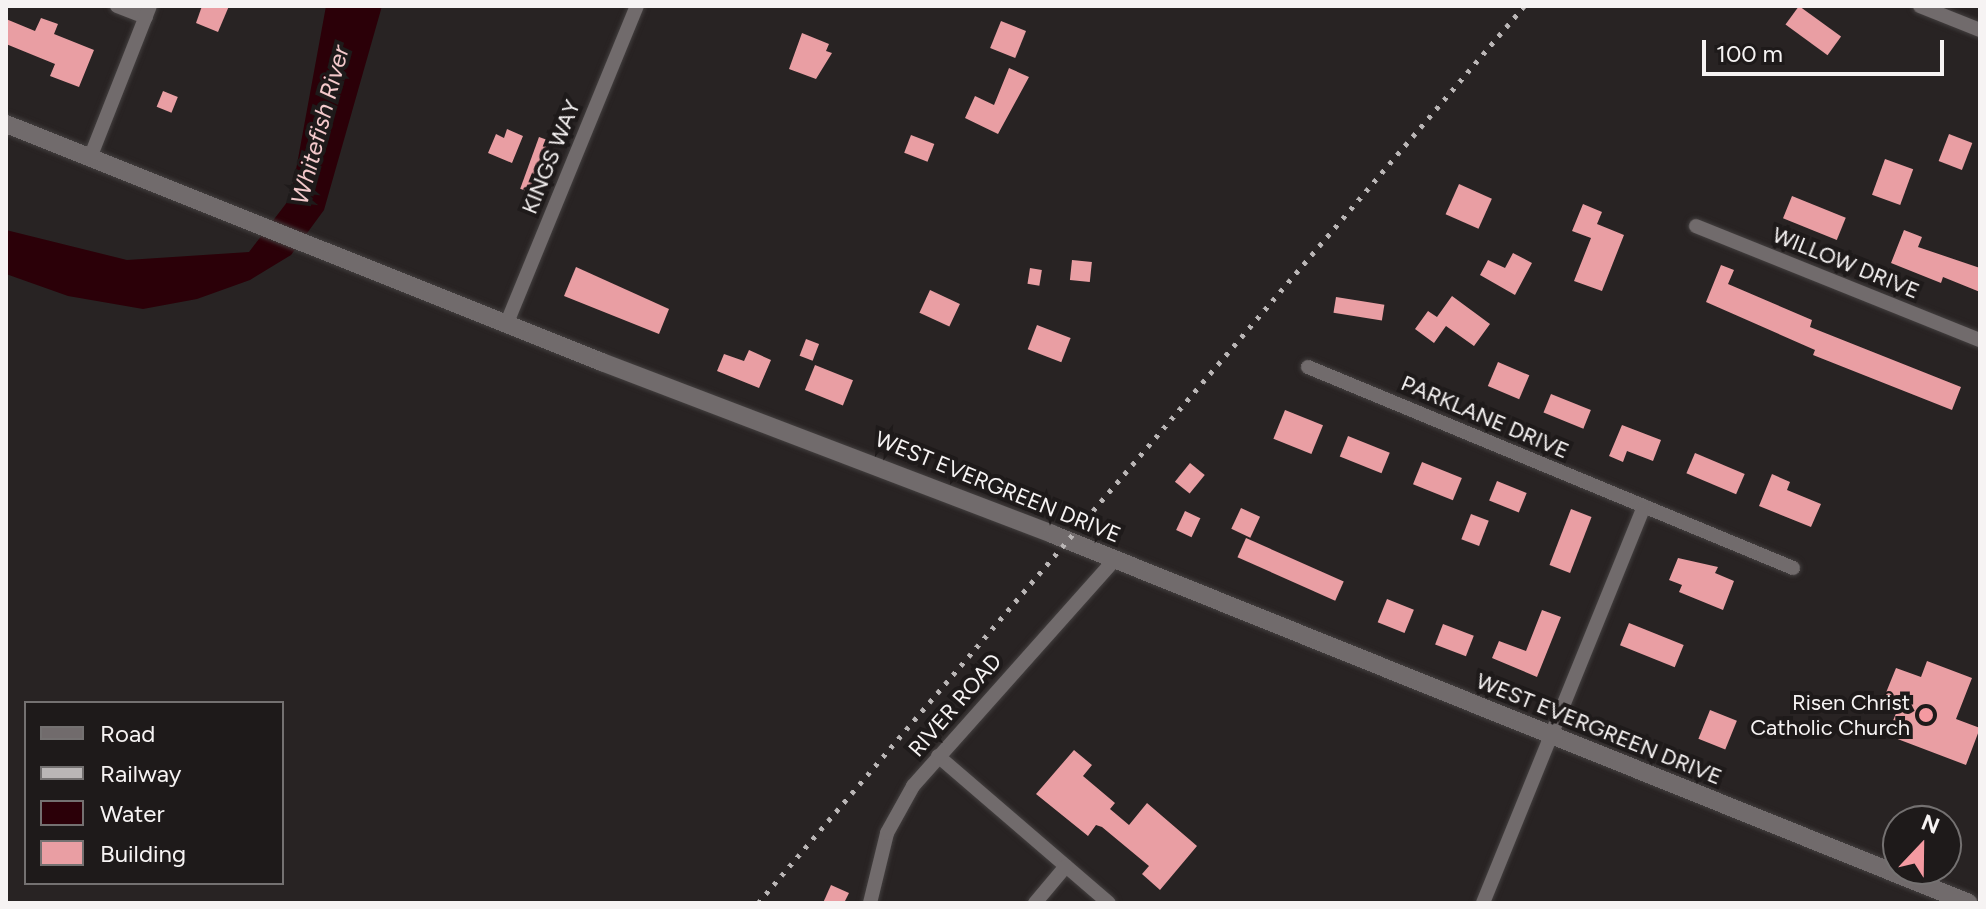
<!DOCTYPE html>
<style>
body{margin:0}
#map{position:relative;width:1986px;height:909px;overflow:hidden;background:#282323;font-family:Figtree,sans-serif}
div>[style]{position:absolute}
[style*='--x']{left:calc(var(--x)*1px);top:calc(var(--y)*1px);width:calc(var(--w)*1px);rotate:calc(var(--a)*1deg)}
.water>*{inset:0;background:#2b0008}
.building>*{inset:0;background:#e99ea3;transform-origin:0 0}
.roads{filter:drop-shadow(0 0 2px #433f3f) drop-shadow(0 0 2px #433f3f)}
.street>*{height:14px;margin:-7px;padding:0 7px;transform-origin:7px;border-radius:7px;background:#716b6c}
.secondary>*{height:18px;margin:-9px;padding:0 9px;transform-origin:9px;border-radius:9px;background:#716b6c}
.rail>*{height:5px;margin-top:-2.5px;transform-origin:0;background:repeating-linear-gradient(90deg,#bab6b6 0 4px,transparent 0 12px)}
.dots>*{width:22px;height:22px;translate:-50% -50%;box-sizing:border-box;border:4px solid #1e1a1a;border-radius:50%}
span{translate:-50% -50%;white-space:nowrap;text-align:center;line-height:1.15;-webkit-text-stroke:8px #1e1a1a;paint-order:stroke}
.street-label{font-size:22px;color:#f6f3f3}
.poi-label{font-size:22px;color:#f6f3f3}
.right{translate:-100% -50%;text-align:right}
.water-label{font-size:24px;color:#f4c9cb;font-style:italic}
.frame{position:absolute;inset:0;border:8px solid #f6f3f3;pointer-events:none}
.legend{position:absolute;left:24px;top:701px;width:260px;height:184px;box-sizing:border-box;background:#1e1a1a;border:2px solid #747171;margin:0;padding:10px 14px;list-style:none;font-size:24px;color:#f6f3f3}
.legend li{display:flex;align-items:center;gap:16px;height:40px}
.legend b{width:40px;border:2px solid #747171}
.north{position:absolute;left:1882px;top:805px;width:80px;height:80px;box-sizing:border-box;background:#1e1a1a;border:2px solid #747171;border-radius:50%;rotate:22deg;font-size:22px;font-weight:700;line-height:32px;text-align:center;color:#f6f3f3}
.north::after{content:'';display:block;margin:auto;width:28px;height:36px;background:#f49aa1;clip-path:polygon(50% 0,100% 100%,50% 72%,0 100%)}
.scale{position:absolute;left:1702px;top:40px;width:242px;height:36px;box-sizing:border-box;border:4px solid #f6f3f3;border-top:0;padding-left:10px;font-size:24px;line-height:28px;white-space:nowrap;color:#f6f3f3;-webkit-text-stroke:6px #1e1a1a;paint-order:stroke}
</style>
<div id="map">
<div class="water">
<div style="clip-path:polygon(326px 6px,382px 6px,324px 210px,291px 255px,250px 280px,197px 299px,143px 309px,68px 296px,6px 274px,6px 230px,127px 260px,249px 252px,291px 197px)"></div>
</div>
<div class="building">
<div style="clip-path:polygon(202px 6px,229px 6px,218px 32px,196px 23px)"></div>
<div style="left:1799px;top:6px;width:52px;height:23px;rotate:36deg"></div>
<div style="clip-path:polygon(41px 18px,58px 24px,54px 34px,94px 50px,79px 87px,50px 76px,55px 64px,6px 44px,6px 19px,35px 31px)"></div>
<div style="left:1001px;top:21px;width:27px;height:29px;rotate:22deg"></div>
<div style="clip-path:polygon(802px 33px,829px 44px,826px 51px,832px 53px,816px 79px,789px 69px)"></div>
<div style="clip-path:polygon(1009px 68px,1029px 77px,998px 134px,965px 118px,975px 96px,994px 105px)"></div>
<div style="left:163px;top:91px;width:16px;height:17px;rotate:22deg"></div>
<div style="clip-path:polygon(507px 129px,523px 136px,512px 163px,488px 153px,496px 134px,504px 138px)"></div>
<div style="left:1949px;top:134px;width:25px;height:29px;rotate:21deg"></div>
<div style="left:911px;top:135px;width:25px;height:19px;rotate:21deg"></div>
<div style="left:539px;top:137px;width:12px;height:55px;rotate:20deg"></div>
<div style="left:1885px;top:159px;width:30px;height:38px;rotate:20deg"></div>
<div style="left:1459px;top:184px;width:36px;height:33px;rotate:24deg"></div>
<div style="left:1792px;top:196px;width:58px;height:24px;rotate:22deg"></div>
<div style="clip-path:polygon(1583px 204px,1602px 212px,1597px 224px,1624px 235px,1602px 291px,1574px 281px,1591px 238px,1572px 231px)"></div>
<div style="clip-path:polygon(1904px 230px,1922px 237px,1918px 247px,1980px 268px,1980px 292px,1943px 277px,1941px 283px,1891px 263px)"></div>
<div style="clip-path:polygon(1513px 253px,1532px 263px,1515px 295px,1480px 275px,1488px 260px,1505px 268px)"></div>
<div style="left:1072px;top:260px;width:20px;height:20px;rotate:6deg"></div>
<div style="clip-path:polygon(1721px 265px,1734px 270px,1728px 284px,1812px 320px,1810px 327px,1961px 387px,1952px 410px,1813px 355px,1815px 350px,1706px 302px)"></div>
<div style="clip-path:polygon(576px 267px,669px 309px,659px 334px,564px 296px)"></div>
<div style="left:1030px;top:268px;width:12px;height:16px;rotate:9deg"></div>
<div style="left:930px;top:290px;width:33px;height:25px;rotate:25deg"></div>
<div style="clip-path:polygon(1452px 296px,1490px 324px,1474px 346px,1446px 326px,1434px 343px,1415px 329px,1428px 311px,1437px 317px)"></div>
<div style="left:1336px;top:297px;width:49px;height:16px;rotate:9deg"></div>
<div style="left:1037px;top:325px;width:36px;height:26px;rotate:21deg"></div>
<div style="left:806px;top:339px;width:14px;height:18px;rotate:21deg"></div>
<div style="clip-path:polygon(749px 350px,771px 360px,759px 388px,717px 371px,724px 354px,744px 361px)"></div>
<div style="left:1498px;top:362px;width:34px;height:26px;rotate:23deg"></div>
<div style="left:815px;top:365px;width:41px;height:27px;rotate:22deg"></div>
<div style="left:1551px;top:394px;width:43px;height:20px;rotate:22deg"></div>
<div style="left:1285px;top:410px;width:41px;height:31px;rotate:22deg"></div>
<div style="clip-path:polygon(1622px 425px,1661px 440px,1653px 461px,1627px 451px,1623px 462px,1609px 456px)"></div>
<div style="left:1348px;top:436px;width:45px;height:22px;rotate:22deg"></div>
<div style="left:1695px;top:453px;width:54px;height:22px;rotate:23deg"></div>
<div style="left:1422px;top:462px;width:43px;height:24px;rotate:22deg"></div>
<div style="left:1190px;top:463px;width:19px;height:24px;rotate:39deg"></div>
<div style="clip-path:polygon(1772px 474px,1790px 482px,1787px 490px,1821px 504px,1811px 527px,1759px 506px)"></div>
<div style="left:1497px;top:481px;width:32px;height:21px;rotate:22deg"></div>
<div style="left:1241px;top:508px;width:21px;height:23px;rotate:25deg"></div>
<div style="left:1571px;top:509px;width:22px;height:60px;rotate:21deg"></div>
<div style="left:1185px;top:511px;width:17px;height:21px;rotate:25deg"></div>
<div style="left:1471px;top:514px;width:19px;height:27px;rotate:21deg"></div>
<div style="left:1246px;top:538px;width:107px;height:21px;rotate:24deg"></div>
<div style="clip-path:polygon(1678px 558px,1718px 567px,1715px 573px,1734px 581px,1723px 610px,1679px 592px,1682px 585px,1669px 580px)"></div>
<div style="left:1387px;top:599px;width:29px;height:25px;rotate:22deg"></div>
<div style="clip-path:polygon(1542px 610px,1561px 617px,1537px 677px,1492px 658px,1499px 641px,1526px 651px)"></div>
<div style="left:1629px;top:623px;width:59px;height:24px;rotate:22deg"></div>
<div style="left:1443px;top:624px;width:33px;height:22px;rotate:21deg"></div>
<div style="clip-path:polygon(1927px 661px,1972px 678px,1956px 719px,1980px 728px,1966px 765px,1887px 735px,1897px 711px,1881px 705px,1896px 668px,1921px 677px)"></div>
<div style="left:1710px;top:710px;width:29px;height:31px;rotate:22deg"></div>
<div style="clip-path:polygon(1074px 750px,1092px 765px,1083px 776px,1115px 803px,1110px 809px,1129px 825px,1147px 803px,1197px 846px,1160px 890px,1142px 874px,1149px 866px,1102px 827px,1096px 825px,1088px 836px,1036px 794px)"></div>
<div style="clip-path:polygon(831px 885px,849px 893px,844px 903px,823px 903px)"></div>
</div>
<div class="roads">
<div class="street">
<div style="--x:117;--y:6;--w:31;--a:21"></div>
<div style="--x:1920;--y:6;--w:65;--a:21.8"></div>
<div style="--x:90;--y:158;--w:163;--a:-68.5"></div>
<div style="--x:1696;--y:226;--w:306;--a:21.9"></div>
<div style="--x:506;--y:325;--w:345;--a:-67.7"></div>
<div style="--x:1308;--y:367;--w:525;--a:22.51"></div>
<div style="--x:938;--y:756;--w:225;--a:40.7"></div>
<div style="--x:870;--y:903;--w:72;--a:-76.3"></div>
<div style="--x:887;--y:833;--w:54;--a:-61"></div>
<div style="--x:913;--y:786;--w:304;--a:-48.3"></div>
<div style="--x:1035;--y:903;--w:48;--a:-50"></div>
<div style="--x:1483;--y:903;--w:428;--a:-67.9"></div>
</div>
<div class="secondary">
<div style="--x:6;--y:124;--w:642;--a:21.77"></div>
<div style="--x:602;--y:362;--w:482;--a:20.9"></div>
<div style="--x:1052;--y:534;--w:988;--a:21.92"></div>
</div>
</div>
<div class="rail">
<div style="--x:758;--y:903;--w:1180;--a:-49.5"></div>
</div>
<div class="dots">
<div style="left:1926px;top:715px;background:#f49aa1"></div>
</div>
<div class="street-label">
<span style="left:551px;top:157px;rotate:-68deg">KINGS WAY</span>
<span style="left:1846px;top:263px;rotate:22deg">WILLOW DRIVE</span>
<span style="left:1485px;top:417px;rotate:23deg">PARKLANE DRIVE</span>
<span style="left:998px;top:487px;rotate:22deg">WEST EVERGREEN DRIVE</span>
<span style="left:955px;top:705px;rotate:-49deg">RIVER ROAD</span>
<span style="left:1599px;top:729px;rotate:22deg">WEST EVERGREEN DRIVE</span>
</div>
<div class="poi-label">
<span class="right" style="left:1910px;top:715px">Risen Christ<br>Catholic Church</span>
</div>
<div class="water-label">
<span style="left:320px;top:125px;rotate:-75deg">Whitefish River</span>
</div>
<div class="frame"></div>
<ul class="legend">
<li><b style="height:10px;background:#716b6c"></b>Road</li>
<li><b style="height:10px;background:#bab6b6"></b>Railway</li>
<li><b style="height:22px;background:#2b0008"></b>Water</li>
<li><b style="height:22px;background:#e99ea3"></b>Building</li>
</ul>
<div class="north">N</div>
<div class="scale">100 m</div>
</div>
